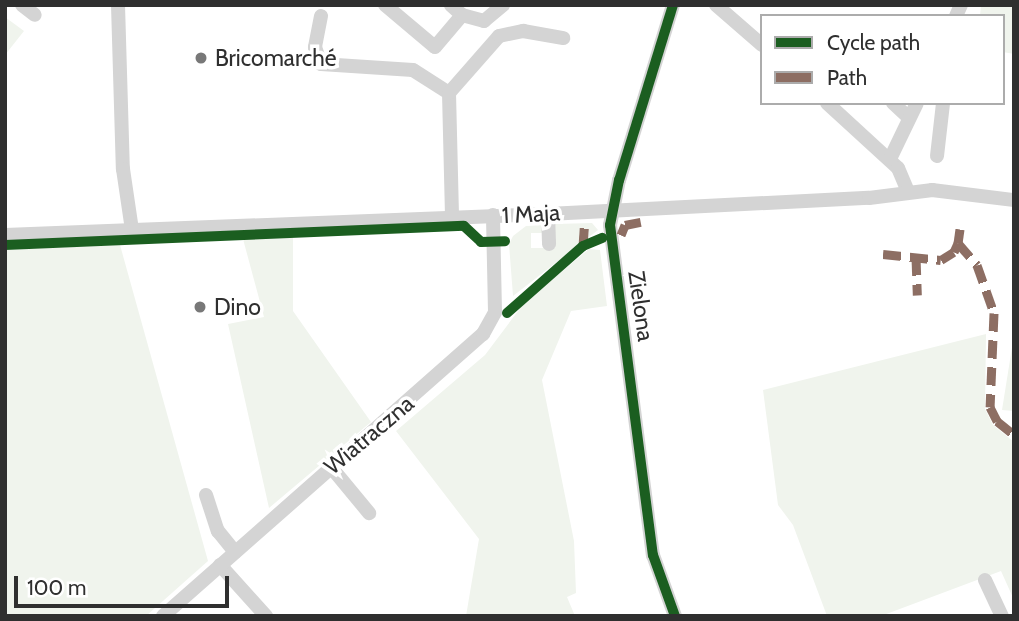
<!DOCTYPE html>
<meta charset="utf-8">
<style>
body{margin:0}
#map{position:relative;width:1019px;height:621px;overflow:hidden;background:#fff;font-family:Cabin,sans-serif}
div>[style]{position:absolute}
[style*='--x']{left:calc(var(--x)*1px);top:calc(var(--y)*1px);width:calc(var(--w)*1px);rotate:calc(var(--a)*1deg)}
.green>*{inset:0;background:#f0f4ed}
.minor>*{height:14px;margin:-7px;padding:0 7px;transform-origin:7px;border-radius:7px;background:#d4d4d4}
.quiet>*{height:9px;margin-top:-4.5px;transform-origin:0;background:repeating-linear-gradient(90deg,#8d6e63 0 18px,transparent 0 27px)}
.cycleway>*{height:10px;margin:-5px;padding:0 5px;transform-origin:5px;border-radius:5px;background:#1b5e20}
.dots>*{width:19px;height:19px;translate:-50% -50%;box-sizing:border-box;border:4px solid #fff;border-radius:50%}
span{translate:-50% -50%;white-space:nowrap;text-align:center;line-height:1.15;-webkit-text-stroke:7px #fff;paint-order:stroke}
.poi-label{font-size:23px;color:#2f2f2f}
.left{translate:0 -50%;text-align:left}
.street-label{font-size:23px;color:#2f2f2f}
.frame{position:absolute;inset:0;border:7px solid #2f2f2f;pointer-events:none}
.legend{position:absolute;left:760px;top:14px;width:245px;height:91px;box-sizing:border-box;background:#fff;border:2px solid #acacac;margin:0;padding:9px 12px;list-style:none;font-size:21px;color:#2f2f2f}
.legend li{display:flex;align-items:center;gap:14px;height:35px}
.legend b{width:35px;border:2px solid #acacac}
.scale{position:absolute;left:14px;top:576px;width:215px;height:32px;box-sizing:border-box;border:4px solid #2f2f2f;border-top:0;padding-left:9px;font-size:21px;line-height:24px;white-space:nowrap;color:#2f2f2f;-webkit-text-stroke:5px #fff;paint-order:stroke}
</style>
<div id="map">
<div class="green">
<div style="clip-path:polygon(981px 5px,1014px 5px,1014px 54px,1003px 52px,1003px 16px,980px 16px)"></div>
<div style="clip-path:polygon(5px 17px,24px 31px,5px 55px)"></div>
<div style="clip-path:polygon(592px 223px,598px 230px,513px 296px,509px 244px,513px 236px,526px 226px,545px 225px,545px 233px,531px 233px,531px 248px,555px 248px,555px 224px)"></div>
<div style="clip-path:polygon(293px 237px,293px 311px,371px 422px,269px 508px,228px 324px,264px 317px,243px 239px)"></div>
<div style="clip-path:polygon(120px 245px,208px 561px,146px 616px,5px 616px,5px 250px)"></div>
<div style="clip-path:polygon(589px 249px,600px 250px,607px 306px,571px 311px,542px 380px,574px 541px,576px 593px,567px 597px,575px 616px,466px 616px,479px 539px,396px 431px,485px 355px,524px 303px)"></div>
<div style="clip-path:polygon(986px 334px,985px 409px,993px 425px,1014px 442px,1014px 600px,1001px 571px,881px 616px,827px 616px,793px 525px,778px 505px,763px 390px)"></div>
<div style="clip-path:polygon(1014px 335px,1014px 411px,1002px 410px)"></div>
</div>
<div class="minor">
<div style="--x:22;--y:5;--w:16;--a:38"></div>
<div style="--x:118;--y:5;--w:164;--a:88.3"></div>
<div style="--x:123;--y:169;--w:62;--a:81.6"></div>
<div style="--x:385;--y:5;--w:65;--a:40"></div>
<div style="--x:435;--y:47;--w:42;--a:-49.8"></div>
<div style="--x:462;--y:15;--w:15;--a:-138"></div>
<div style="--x:673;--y:5;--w:183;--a:107.1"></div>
<div style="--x:619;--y:180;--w:46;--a:101.3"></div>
<div style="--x:610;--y:225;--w:333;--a:82.6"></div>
<div style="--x:653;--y:555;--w:65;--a:70.2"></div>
<div style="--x:716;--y:5;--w:61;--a:41"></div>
<div style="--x:462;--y:15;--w:23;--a:15"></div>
<div style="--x:484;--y:21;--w:25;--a:-40"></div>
<div style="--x:321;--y:16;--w:32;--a:101"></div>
<div style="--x:315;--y:47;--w:18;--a:71"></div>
<div style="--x:321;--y:64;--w:92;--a:3.7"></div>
<div style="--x:413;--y:70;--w:43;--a:32.6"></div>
<div style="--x:449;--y:93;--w:124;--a:88.6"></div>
<div style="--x:956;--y:16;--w:12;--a:-66"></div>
<div style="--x:449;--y:93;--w:76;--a:-48.7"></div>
<div style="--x:499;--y:36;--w:25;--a:-12"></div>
<div style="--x:523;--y:31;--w:41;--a:9.9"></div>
<div style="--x:827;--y:103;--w:96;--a:42.5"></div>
<div style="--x:898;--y:168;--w:26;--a:67"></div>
<div style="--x:893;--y:103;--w:22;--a:43"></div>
<div style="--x:937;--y:156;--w:53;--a:-83.5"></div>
<div style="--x:890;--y:159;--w:62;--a:-64.3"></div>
<div style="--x:548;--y:214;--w:30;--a:88"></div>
<div style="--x:5;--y:235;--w:543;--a:-2.21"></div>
<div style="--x:548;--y:214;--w:321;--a:-2.9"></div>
<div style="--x:869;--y:198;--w:64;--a:-7.2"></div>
<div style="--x:932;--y:190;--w:83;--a:7"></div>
<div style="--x:331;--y:467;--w:60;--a:50.4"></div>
<div style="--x:206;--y:495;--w:38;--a:72"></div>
<div style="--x:218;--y:531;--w:27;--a:51"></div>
<div style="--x:220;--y:565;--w:69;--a:48"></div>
<div style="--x:985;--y:580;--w:40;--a:65"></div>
<div style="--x:163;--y:616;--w:427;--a:-41.4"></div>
<div style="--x:483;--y:334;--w:25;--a:-61"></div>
<div style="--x:495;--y:312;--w:97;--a:-91.2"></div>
</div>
<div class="quiet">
<div style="--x:960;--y:229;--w:14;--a:98"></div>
<div style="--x:958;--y:243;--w:29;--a:49"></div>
<div style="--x:977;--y:265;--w:51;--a:70.5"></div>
<div style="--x:994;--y:313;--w:94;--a:92.4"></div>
<div style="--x:990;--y:407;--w:16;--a:63"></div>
<div style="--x:997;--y:421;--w:22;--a:39"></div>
<div style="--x:621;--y:235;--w:11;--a:-68"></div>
<div style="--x:625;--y:225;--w:16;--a:-11"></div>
<div style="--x:583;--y:246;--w:26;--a:-86"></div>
<div style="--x:883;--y:254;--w:58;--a:5.9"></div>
<div style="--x:941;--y:260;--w:15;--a:-32"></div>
<div style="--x:954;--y:252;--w:10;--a:-66"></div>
<div style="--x:916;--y:257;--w:38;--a:88"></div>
</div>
<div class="cycleway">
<div style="--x:673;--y:5;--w:183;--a:107.1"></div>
<div style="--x:619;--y:180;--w:46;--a:101.3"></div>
<div style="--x:610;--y:225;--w:333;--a:82.6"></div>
<div style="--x:653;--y:555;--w:65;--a:70.2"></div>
<div style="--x:5;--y:245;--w:459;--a:-2.4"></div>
<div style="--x:464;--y:226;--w:23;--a:43"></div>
<div style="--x:481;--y:242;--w:24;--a:-2"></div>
<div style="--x:507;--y:313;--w:101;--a:-41.4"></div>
<div style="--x:583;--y:246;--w:21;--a:-23"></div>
</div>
<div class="dots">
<div style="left:201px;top:58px;background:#787878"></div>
<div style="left:200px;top:307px;background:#787878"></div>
</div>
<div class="poi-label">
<span class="left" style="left:215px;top:58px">Bricomarché</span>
<span class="left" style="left:214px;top:307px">Dino</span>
</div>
<div class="street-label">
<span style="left:531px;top:214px;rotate:-3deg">1 Maja</span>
<span style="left:641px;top:306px;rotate:82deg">Zielona</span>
<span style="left:369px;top:435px;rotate:-40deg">Wiatraczna</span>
</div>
<div class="frame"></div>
<ul class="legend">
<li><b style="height:9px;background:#1b5e20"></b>Cycle path</li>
<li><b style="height:9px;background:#8d6e63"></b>Path</li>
</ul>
<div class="scale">100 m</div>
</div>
